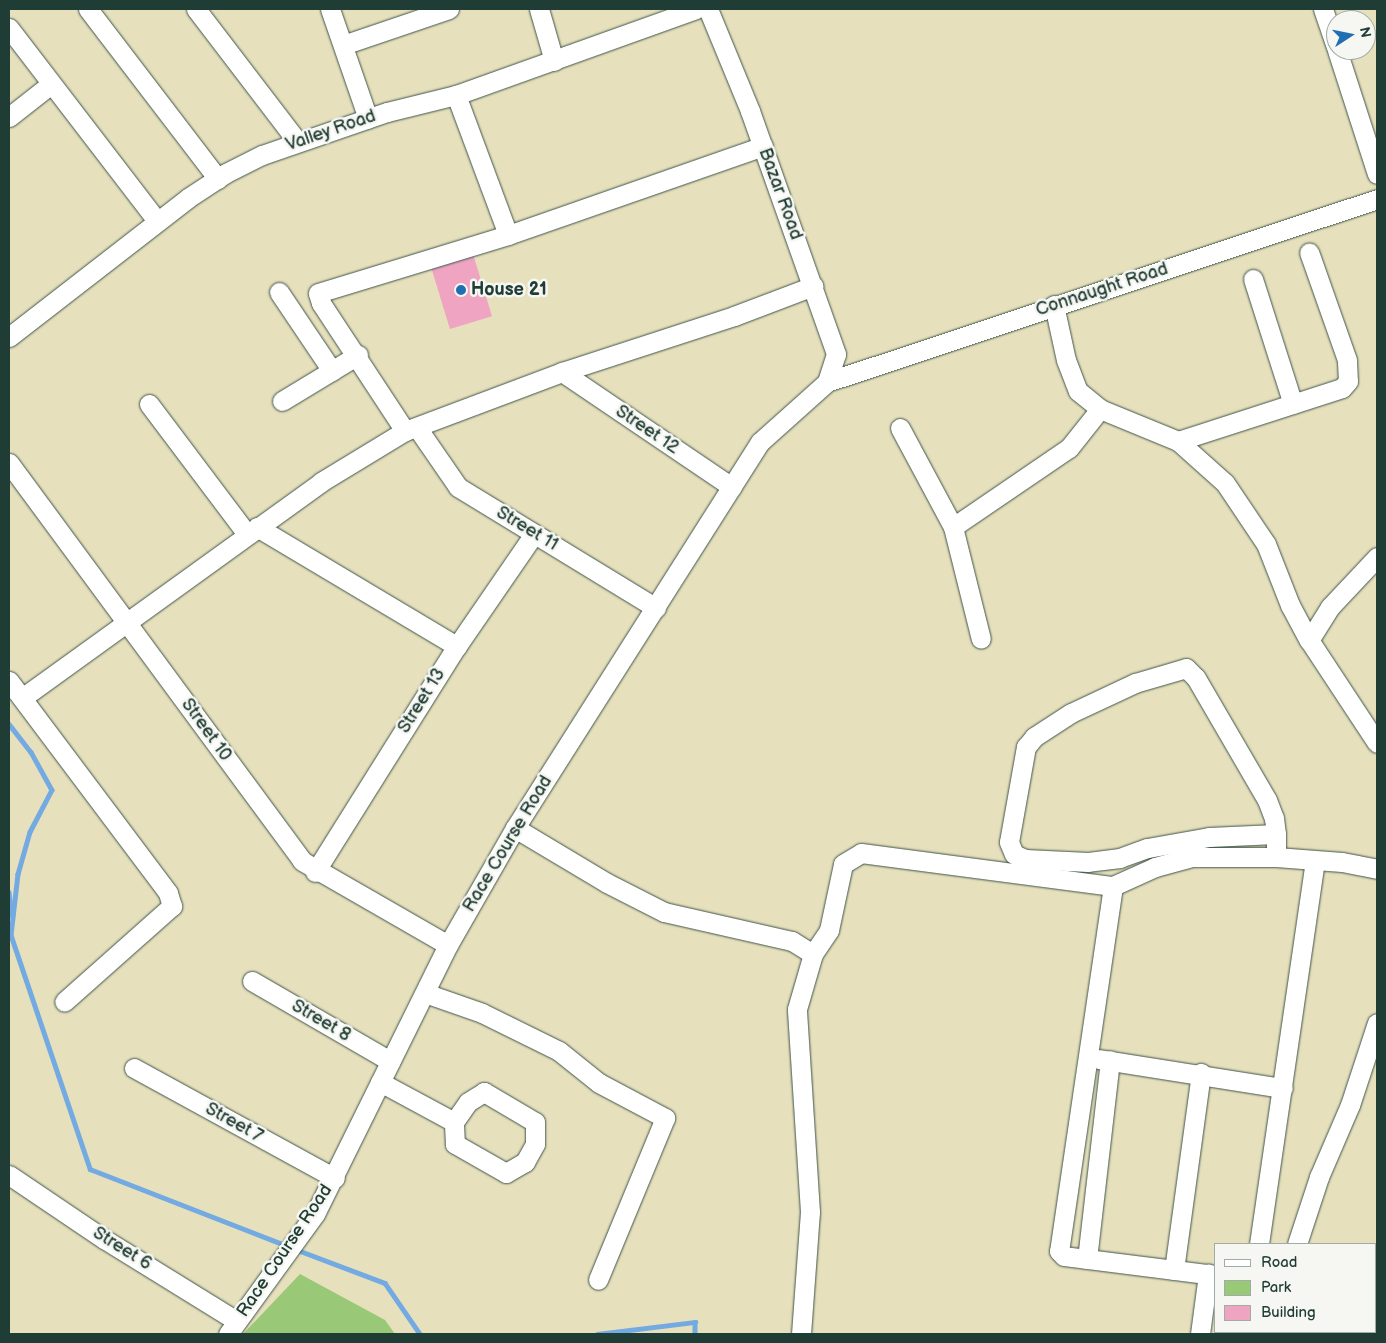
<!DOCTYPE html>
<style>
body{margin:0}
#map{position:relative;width:1386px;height:1343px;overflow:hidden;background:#e7e0bd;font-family:"Balsamiq Sans",sans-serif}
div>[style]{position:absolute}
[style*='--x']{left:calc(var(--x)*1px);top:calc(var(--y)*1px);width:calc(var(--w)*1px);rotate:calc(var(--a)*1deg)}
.green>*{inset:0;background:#99c876}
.stream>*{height:4.5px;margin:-2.25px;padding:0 2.25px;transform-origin:2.25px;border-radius:2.25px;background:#74aae2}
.building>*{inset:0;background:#efa4c2;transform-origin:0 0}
.roads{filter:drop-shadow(0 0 1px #3d5549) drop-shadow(0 0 1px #3d5549)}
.minor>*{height:19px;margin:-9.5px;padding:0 9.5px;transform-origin:9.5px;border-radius:9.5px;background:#fff}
.dots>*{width:14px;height:14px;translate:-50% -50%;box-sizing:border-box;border:2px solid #f6f6f2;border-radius:50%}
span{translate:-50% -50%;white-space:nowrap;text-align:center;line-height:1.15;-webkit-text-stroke:5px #f6f6f2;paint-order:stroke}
.street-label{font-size:18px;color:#1f3d34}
.poi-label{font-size:18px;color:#1f3d34;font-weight:700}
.left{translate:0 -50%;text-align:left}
.frame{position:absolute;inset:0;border:10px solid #1f3d34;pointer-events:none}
.legend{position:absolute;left:1214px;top:1243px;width:162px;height:90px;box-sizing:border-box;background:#f6f6f2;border:1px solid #a0aca6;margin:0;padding:6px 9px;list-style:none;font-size:15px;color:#1f3d34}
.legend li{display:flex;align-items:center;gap:10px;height:25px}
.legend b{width:25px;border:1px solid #a0aca6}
.north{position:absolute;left:1326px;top:10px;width:50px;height:50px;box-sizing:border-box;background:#f6f6f2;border:1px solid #a0aca6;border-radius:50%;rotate:79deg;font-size:14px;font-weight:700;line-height:20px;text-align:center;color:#1f3d34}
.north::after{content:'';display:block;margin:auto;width:18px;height:22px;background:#1f6fb2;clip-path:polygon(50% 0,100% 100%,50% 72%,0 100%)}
</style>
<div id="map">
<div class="green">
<div style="clip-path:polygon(300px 1274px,385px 1320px,395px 1334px,243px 1334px)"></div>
</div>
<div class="stream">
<div style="--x:9;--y:724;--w:36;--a:52"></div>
<div style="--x:31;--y:752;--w:43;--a:61.1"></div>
<div style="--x:52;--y:790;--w:47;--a:117.6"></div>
<div style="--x:30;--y:832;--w:44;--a:105.9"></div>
<div style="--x:18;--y:874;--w:61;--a:96.5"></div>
<div style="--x:11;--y:935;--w:247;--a:71.3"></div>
<div style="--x:90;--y:1169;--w:212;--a:21.3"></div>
<div style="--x:9;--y:892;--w:23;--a:83"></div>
<div style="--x:295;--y:1249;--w:96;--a:20.7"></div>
<div style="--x:385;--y:1283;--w:62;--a:55.5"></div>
<div style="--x:597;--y:1334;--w:99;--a:-7"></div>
<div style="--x:695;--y:1322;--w:12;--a:90"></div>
</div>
<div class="building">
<div style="left:473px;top:254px;width:65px;height:44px;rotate:73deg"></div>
</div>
<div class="roads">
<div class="minor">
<div style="--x:88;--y:9;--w:214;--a:52.6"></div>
<div style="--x:196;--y:9;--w:166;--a:52.6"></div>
<div style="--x:330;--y:9;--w:116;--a:70.9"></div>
<div style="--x:539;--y:9;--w:54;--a:73.9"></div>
<div style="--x:708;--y:9;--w:110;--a:67.6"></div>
<div style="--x:750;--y:111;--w:258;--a:70.5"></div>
<div style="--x:836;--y:354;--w:29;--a:108"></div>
<div style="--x:1323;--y:9;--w:40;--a:71.1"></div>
<div style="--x:9;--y:28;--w:243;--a:52.5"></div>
<div style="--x:343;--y:45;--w:112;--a:-18.8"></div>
<div style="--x:1337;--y:50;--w:130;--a:72.1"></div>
<div style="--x:456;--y:95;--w:149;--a:69.6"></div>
<div style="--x:9;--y:117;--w:53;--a:-38.2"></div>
<div style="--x:1253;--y:279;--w:131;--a:72.3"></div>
<div style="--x:279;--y:292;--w:95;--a:56.1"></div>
<div style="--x:1054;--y:305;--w:56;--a:77.7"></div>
<div style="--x:1066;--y:360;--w:33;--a:69"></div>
<div style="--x:1078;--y:391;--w:28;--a:39"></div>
<div style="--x:1100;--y:409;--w:84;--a:22.3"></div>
<div style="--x:1178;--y:441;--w:63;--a:41.8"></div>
<div style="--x:1225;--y:483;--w:73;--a:56.1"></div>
<div style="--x:1266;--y:544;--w:66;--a:68.5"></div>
<div style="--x:1290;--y:605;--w:40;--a:62"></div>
<div style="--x:9;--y:337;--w:227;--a:-37.8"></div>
<div style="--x:188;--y:198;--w:45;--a:-33.3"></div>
<div style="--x:226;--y:173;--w:40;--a:-26.6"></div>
<div style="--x:262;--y:155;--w:132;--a:-19"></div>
<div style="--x:387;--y:112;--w:71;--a:-13.8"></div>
<div style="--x:456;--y:95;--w:255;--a:-19.7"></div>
<div style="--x:562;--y:372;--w:205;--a:34.1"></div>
<div style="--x:282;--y:401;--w:89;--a:-31.2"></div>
<div style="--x:149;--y:404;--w:163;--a:53"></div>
<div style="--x:900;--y:428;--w:112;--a:61.8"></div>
<div style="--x:953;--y:527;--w:115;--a:76"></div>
<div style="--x:418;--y:429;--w:70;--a:55.4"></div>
<div style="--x:458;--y:487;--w:232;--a:31.4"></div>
<div style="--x:405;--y:431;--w:153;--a:-123.3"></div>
<div style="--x:321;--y:303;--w:10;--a:-107"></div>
<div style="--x:318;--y:293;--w:199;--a:-17"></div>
<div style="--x:508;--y:235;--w:270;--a:-19.2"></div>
<div style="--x:1178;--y:441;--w:172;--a:-17.9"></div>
<div style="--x:1342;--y:388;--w:9;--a:-49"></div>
<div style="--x:1348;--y:381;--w:21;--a:-93"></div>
<div style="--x:1347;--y:360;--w:114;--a:-109.4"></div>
<div style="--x:9;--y:463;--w:494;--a:53.6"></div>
<div style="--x:302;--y:861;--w:168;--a:29.9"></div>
<div style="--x:257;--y:527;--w:233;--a:30.8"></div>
<div style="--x:953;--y:527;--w:140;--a:-34.3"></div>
<div style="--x:1069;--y:448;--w:50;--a:-51.5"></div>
<div style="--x:1377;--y:557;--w:69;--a:133.2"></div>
<div style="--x:1330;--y:607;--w:39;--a:122"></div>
<div style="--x:1309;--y:640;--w:123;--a:56.6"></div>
<div style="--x:9;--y:681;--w:265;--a:53.1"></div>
<div style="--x:168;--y:893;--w:14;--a:73"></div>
<div style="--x:172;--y:906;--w:144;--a:138.4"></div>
<div style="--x:22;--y:698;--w:369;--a:-35.8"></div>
<div style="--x:321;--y:482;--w:98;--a:-31.3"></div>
<div style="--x:405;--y:431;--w:168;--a:-20.6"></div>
<div style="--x:562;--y:372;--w:181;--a:-18"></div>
<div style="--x:734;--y:316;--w:85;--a:-20.8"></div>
<div style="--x:515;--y:828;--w:107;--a:30.9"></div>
<div style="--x:607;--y:883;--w:64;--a:27"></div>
<div style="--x:664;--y:912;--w:131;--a:12.8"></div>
<div style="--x:792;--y:941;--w:25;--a:32"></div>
<div style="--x:813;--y:954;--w:29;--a:-56"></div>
<div style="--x:829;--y:930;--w:67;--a:-78"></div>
<div style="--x:843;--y:864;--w:21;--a:-31"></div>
<div style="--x:861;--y:853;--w:254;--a:7.5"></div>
<div style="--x:1113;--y:886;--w:46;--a:-24.3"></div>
<div style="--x:1155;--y:867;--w:39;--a:-15"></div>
<div style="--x:1193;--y:857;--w:83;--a:0"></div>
<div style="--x:1276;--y:857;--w:66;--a:4.3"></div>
<div style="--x:1342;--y:862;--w:36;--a:11"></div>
<div style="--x:1276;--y:834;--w:67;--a:177.4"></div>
<div style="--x:1209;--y:837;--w:63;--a:169.9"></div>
<div style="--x:1147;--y:848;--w:29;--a:160"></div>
<div style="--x:1120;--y:858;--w:32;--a:173"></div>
<div style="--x:1088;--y:862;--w:63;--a:-177.3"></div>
<div style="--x:1025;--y:859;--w:12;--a:-156"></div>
<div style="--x:1014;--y:854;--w:13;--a:-113"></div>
<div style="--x:1009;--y:842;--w:97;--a:-79.9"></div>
<div style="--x:1026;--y:747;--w:13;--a:-51"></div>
<div style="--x:1034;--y:737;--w:44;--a:-33"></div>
<div style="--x:1071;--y:713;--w:71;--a:-25.1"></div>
<div style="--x:1135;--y:683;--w:53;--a:-16.4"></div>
<div style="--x:1186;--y:668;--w:14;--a:45"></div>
<div style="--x:1196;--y:678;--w:141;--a:59.8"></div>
<div style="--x:1267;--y:800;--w:19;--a:69"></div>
<div style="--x:1274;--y:818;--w:16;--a:83"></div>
<div style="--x:1276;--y:834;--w:23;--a:90"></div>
<div style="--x:315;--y:872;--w:267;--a:-57.9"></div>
<div style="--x:457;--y:646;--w:136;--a:-55.5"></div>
<div style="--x:1113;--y:886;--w:369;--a:98.4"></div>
<div style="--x:1059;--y:1251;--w:7;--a:45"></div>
<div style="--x:1064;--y:1256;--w:152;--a:7.2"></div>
<div style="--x:252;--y:981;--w:160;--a:30.1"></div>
<div style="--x:425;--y:993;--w:60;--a:19.3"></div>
<div style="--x:482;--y:1013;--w:86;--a:26.3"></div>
<div style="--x:559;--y:1051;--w:51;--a:38.7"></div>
<div style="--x:599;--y:1083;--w:75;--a:27.9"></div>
<div style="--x:665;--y:1118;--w:175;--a:112.5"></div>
<div style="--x:1099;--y:1059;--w:186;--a:9"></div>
<div style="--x:134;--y:1068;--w:229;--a:28.7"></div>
<div style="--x:380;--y:1082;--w:84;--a:28.4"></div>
<div style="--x:484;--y:1092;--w:59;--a:30.5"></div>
<div style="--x:535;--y:1122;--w:22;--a:90"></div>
<div style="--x:535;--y:1144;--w:21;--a:119"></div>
<div style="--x:525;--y:1162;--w:22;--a:150"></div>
<div style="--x:506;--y:1173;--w:59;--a:-150.4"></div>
<div style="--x:455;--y:1144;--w:22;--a:-93"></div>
<div style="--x:454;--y:1122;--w:24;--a:-55"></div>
<div style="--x:468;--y:1102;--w:19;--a:-32"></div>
<div style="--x:9;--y:1175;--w:115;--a:34"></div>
<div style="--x:104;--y:1239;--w:156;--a:31.7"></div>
<div style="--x:1259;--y:1244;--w:387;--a:-81.7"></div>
<div style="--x:1297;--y:1244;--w:71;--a:-71.8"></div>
<div style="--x:1319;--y:1177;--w:78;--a:-66.7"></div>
<div style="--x:1350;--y:1105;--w:86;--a:-71.8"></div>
<div style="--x:1087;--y:1259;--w:200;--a:-83.4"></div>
<div style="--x:1174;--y:1270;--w:199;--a:-82.2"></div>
<div style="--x:1375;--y:1294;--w:2;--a:27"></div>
<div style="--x:228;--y:1334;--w:148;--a:-54.1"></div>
<div style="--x:315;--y:1214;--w:300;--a:-63.7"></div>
<div style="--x:448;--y:945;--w:135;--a:-60.2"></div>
<div style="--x:515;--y:828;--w:457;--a:-57.6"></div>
<div style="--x:760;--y:442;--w:90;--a:-41.8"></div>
<div style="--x:827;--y:382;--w:580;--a:-18.4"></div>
<div style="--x:801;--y:1334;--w:122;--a:-85.8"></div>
<div style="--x:810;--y:1212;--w:203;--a:-93.7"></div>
<div style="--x:797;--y:1009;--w:57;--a:-73.8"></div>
<div style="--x:1200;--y:1334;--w:61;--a:-82.4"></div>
<div style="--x:1243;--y:1334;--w:2;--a:-90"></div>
</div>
</div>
<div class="dots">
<div style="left:461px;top:290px;background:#1f6fb2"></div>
</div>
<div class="street-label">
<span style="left:331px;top:131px;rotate:-19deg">Valley Road</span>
<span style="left:780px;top:194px;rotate:70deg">Bazar Road</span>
<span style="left:1102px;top:290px;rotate:-18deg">Connaught Road</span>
<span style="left:647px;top:430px;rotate:34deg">Street 12</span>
<span style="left:527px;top:529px;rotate:31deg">Street 11</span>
<span style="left:422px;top:701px;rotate:-58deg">Street 13</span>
<span style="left:206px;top:730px;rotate:54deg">Street 10</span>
<span style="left:508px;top:844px;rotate:-59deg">Race Course Road</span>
<span style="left:321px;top:1021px;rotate:30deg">Street 8</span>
<span style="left:234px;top:1123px;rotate:29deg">Street 7</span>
<span style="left:122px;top:1249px;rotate:32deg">Street 6</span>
<span style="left:285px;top:1251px;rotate:-56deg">Race Course Road</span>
</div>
<div class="poi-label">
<span class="left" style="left:471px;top:290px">House 21</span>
</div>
<div class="frame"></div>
<ul class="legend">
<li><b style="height:6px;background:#fff"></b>Road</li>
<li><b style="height:14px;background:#99c876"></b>Park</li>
<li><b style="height:14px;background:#efa4c2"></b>Building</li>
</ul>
<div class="north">N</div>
</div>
